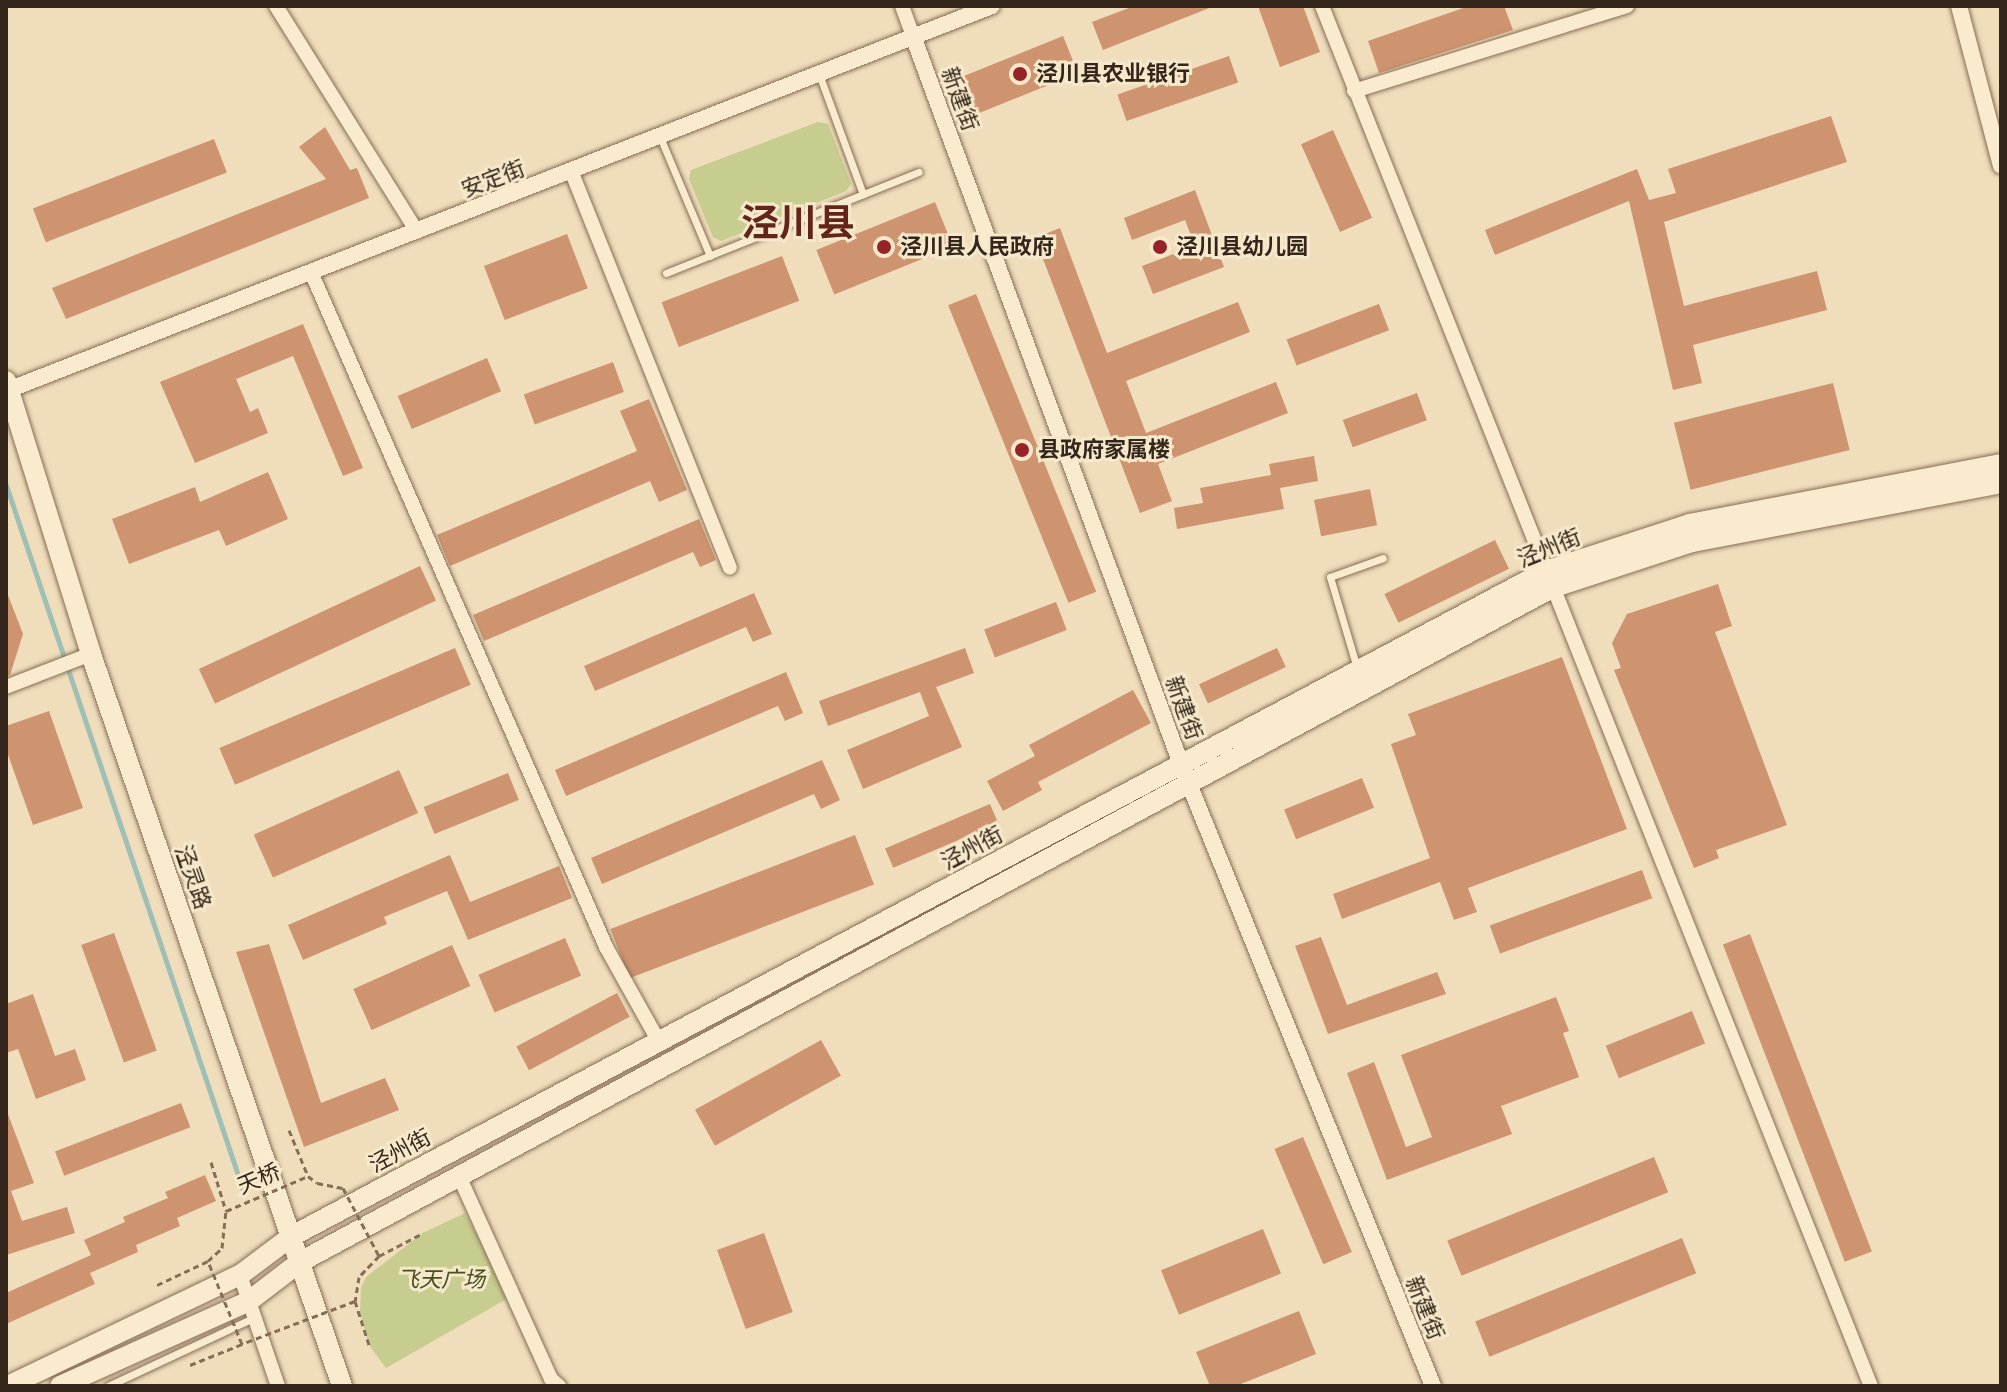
<!DOCTYPE html>
<meta charset="utf-8">
<style>
body{margin:0}
#map{position:relative;width:2007px;height:1392px;overflow:hidden;background:#efddbb;font-family:"Libre Baskerville","Noto Sans SC",serif}
div>[style]{position:absolute}
[style*='--x']{left:calc(var(--x)*1px);top:calc(var(--y)*1px);width:calc(var(--w)*1px);rotate:calc(var(--a)*1deg)}
.green>*{inset:0;background:#c7cc8f}
.stream>*{height:5px;margin:-2.5px;padding:0 2.5px;transform-origin:2.5px;border-radius:2.5px;background:#9fbfb5}
.building>*{inset:0;background:#ce946f;transform-origin:0 0}
.path>*{height:3px;margin-top:-1.5px;transform-origin:0;background:repeating-linear-gradient(90deg,#866d55 0 6px,transparent 0 10px)}
.roads{filter:drop-shadow(0 0 2px #866d55) drop-shadow(0 0 2px #866d55)}
.service>*{height:7px;margin:-3.5px;padding:0 3.5px;transform-origin:3.5px;border-radius:3.5px;background:#faebce}
.minor>*{height:14px;margin:-7px;padding:0 7px;transform-origin:7px;border-radius:7px;background:#faebce}
.tertiary>*{height:16px;margin:-8px;padding:0 8px;transform-origin:8px;border-radius:8px;background:#faebce}
.secondary>*{height:20px;margin:-10px;padding:0 10px;transform-origin:10px;border-radius:10px;background:#faebce}
.path-bridge>*{height:3px;margin-top:-1.5px;transform-origin:0;background:repeating-linear-gradient(90deg,#866d55 0 6px,transparent 0 10px)}
.dots>*{width:22px;height:22px;translate:-50% -50%;box-sizing:border-box;border:4px solid #f6e8ca;border-radius:50%}
span{translate:-50% -50%;white-space:nowrap;text-align:center;line-height:1.15;-webkit-text-stroke:6px #f6e8ca;paint-order:stroke}
.poi-label{font-size:22px;color:#34261a;font-weight:700}
.left{translate:0 -50%;text-align:left}
.street-label{font-size:22px;color:#34261a}
.park-label{font-size:22px;color:#475120;font-style:italic}
.town-label{font-size:38px;color:#622518;font-weight:700}
.frame{position:absolute;inset:0;border:8px solid #34261a;pointer-events:none}
</style>
<div id="map">
<div class="green">
<div style="clip-path:polygon(818px 122px,828px 124px,851px 184px,846px 191px,721px 241px,713px 237px,689px 179px,691px 170px)"></div>
<div style="clip-path:polygon(465px 1213px,510px 1297px,386px 1368px,369px 1345px,360px 1312px,361px 1288px,366px 1277px,423px 1233px)"></div>
</div>
<div class="stream">
<div style="--x:6;--y:485;--w:744;--a:71.42"></div>
</div>
<div class="building">
<div style="clip-path:polygon(1134px 6px,1212px 6px,1212px 7px,1103px 50px,1092px 22px)"></div>
<div style="clip-path:polygon(1258px 6px,1303px 6px,1320px 52px,1280px 67px)"></div>
<div style="clip-path:polygon(1469px 6px,1504px 6px,1513px 30px,1379px 73px,1368px 41px)"></div>
<div style="left:1063px;top:36px;width:40px;height:109px;rotate:68deg"></div>
<div style="left:1229px;top:56px;width:28px;height:118px;rotate:71deg"></div>
<div style="clip-path:polygon(1831px 116px,1847px 162px,1664px 222px,1684px 306px,1817px 271px,1827px 310px,1693px 345px,1702px 383px,1673px 390px,1629px 201px,1495px 255px,1485px 230px,1637px 169px,1649px 200px,1676px 193px,1668px 169px)"></div>
<div style="clip-path:polygon(325px 127px,350px 170px,357px 168px,369px 198px,66px 319px,52px 288px,326px 179px,299px 147px)"></div>
<div style="left:1333px;top:130px;width:96px;height:35px;rotate:66deg"></div>
<div style="left:214px;top:139px;width:36px;height:194px;rotate:69deg"></div>
<div style="clip-path:polygon(1195px 190px,1224px 267px,1153px 294px,1142px 266px,1195px 246px,1185px 220px,1132px 240px,1124px 218px)"></div>
<div style="left:935px;top:202px;width:48px;height:128px;rotate:68deg"></div>
<div style="clip-path:polygon(1060px 228px,1107px 353px,1238px 302px,1250px 332px,1126px 381px,1146px 433px,1276px 382px,1288px 413px,1158px 464px,1172px 501px,1140px 513px,1035px 238px)"></div>
<div style="left:567px;top:234px;width:58px;height:89px;rotate:69deg"></div>
<div style="left:782px;top:256px;width:48px;height:129px;rotate:69deg"></div>
<div style="left:976px;top:294px;width:321px;height:30px;rotate:68deg"></div>
<div style="left:1379px;top:304px;width:28px;height:99px;rotate:69deg"></div>
<div style="clip-path:polygon(303px 324px,363px 468px,343px 476px,293px 356px,236px 379px,250px 412px,258px 408px,268px 433px,195px 463px,160px 382px)"></div>
<div style="left:487px;top:358px;width:36px;height:97px;rotate:67deg"></div>
<div style="left:613px;top:362px;width:32px;height:95px;rotate:70deg"></div>
<div style="left:1833px;top:383px;width:69px;height:164px;rotate:76deg"></div>
<div style="left:1417px;top:393px;width:29px;height:79px;rotate:70deg"></div>
<div style="clip-path:polygon(649px 399px,687px 490px,659px 502px,650px 481px,450px 566px,437px 535px,637px 451px,620px 411px)"></div>
<div style="clip-path:polygon(1314px 456px,1318px 481px,1280px 488px,1284px 509px,1177px 529px,1174px 508px,1203px 503px,1200px 488px,1271px 475px,1269px 464px)"></div>
<div style="clip-path:polygon(268px 472px,288px 519px,226px 546px,219px 530px,129px 564px,112px 519px,195px 487px,200px 502px)"></div>
<div style="left:1370px;top:489px;width:37px;height:57px;rotate:79deg"></div>
<div style="clip-path:polygon(699px 519px,716px 560px,700px 567px,693px 552px,484px 641px,473px 615px)"></div>
<div style="left:1495px;top:540px;width:32px;height:123px;rotate:64deg"></div>
<div style="left:420px;top:566px;width:38px;height:244px;rotate:65deg"></div>
<div style="clip-path:polygon(1718px 584px,1732px 626px,1715px 632px,1787px 825px,1716px 850px,1719px 858px,1694px 868px,1614px 670px,1621px 668px,1612px 643px,1627px 614px)"></div>
<div style="clip-path:polygon(6px 590px,23px 634px,10px 675px,6px 676px)"></div>
<div style="clip-path:polygon(754px 593px,772px 634px,753px 642px,746px 627px,595px 691px,584px 666px)"></div>
<div style="left:1056px;top:602px;width:30px;height:77px;rotate:69deg"></div>
<div style="left:455px;top:648px;width:40px;height:256px;rotate:67deg"></div>
<div style="clip-path:polygon(965px 648px,974px 673px,936px 687px,962px 747px,863px 789px,847px 750px,929px 716px,920px 692px,828px 726px,819px 701px)"></div>
<div style="left:1277px;top:648px;width:21px;height:86px;rotate:65deg"></div>
<div style="clip-path:polygon(1562px 657px,1627px 829px,1468px 888px,1477px 912px,1454px 920px,1440px 882px,1342px 919px,1333px 894px,1430px 858px,1391px 744px,1416px 735px,1408px 714px)"></div>
<div style="clip-path:polygon(786px 672px,803px 713px,785px 721px,778px 706px,566px 796px,555px 770px)"></div>
<div style="clip-path:polygon(1133px 690px,1151px 723px,1038px 782px,1042px 790px,1003px 811px,987px 781px,1035px 756px,1029px 745px)"></div>
<div style="clip-path:polygon(49px 711px,83px 808px,33px 825px,6px 749px,6px 726px)"></div>
<div style="clip-path:polygon(822px 760px,840px 800px,821px 809px,814px 794px,602px 884px,591px 858px)"></div>
<div style="left:399px;top:770px;width:47px;height:159px;rotate:66deg"></div>
<div style="left:508px;top:773px;width:29px;height:91px;rotate:68deg"></div>
<div style="left:1362px;top:778px;width:32px;height:84px;rotate:68deg"></div>
<div style="left:990px;top:804px;width:21px;height:114px;rotate:67deg"></div>
<div style="left:855px;top:835px;width:53px;height:262px;rotate:69deg"></div>
<div style="clip-path:polygon(450px 855px,470px 902px,559px 866px,572px 898px,468px 940px,447px 891px,384px 917px,387px 924px,303px 960px,288px 925px)"></div>
<div style="left:1642px;top:870px;width:30px;height:162px;rotate:70deg"></div>
<div style="left:114px;top:933px;width:125px;height:35px;rotate:70deg"></div>
<div style="left:1750px;top:934px;width:340px;height:29px;rotate:69deg"></div>
<div style="clip-path:polygon(1321px 937px,1347px 1005px,1437px 972px,1446px 994px,1328px 1034px,1295px 946px)"></div>
<div style="left:565px;top:938px;width:41px;height:94px;rotate:67deg"></div>
<div style="clip-path:polygon(269px 944px,321px 1103px,385px 1078px,399px 1110px,304px 1147px,236px 952px)"></div>
<div style="left:452px;top:945px;width:45px;height:108px;rotate:66deg"></div>
<div style="left:617px;top:993px;width:27px;height:114px;rotate:62deg"></div>
<div style="clip-path:polygon(33px 994px,55px 1056px,75px 1049px,86px 1080px,36px 1099px,18px 1049px,6px 1053px,6px 1004px)"></div>
<div style="clip-path:polygon(1556px 997px,1569px 1031px,1563px 1033px,1579px 1077px,1501px 1106px,1512px 1134px,1387px 1180px,1347px 1073px,1374px 1062px,1406px 1147px,1432px 1137px,1401px 1055px)"></div>
<div style="left:1692px;top:1011px;width:35px;height:93px;rotate:68deg"></div>
<div style="left:821px;top:1040px;width:41px;height:144px;rotate:61deg"></div>
<div style="left:181px;top:1103px;width:26px;height:135px;rotate:69deg"></div>
<div style="clip-path:polygon(6px 1109px,34px 1183px,11px 1191px,22px 1221px,67px 1207px,75px 1233px,6px 1255px)"></div>
<div style="left:1303px;top:1137px;width:125px;height:31px;rotate:67deg"></div>
<div style="left:1654px;top:1157px;width:38px;height:223px;rotate:68deg"></div>
<div style="clip-path:polygon(205px 1175px,216px 1201px,177px 1218px,180px 1226px,136px 1245px,138px 1252px,90px 1273px,95px 1284px,6px 1324px,6px 1293px,91px 1255px,84px 1240px,125px 1222px,123px 1217px,168px 1198px,165px 1192px)"></div>
<div style="left:1263px;top:1229px;width:48px;height:110px;rotate:68deg"></div>
<div style="left:764px;top:1233px;width:84px;height:50px;rotate:70deg"></div>
<div style="left:1682px;top:1238px;width:38px;height:223px;rotate:68deg"></div>
<div style="clip-path:polygon(1299px 1311px,1316px 1354px,1236px 1386px,1210px 1386px,1196px 1352px)"></div>
</div>
<div class="path">
<div style="--x:289;--y:1130;--w:50;--a:67.6"></div>
<div style="--x:211;--y:1162;--w:51;--a:73"></div>
<div style="--x:379;--y:1256;--w:50;--a:-27.6"></div>
<div style="--x:157;--y:1285;--w:56;--a:-25.2"></div>
<div style="--x:355;--y:1301;--w:46;--a:72.3"></div>
<div style="--x:190;--y:1365;--w:56;--a:-22"></div>
</div>
<div class="roads">
<div class="service">
<div style="--x:819;--y:74;--w:128;--a:69.9"></div>
<div style="--x:660;--y:137;--w:129;--a:67.2"></div>
<div style="--x:666;--y:273;--w:272;--a:-21.8"></div>
<div style="--x:1357;--y:668;--w:95;--a:-106.5"></div>
<div style="--x:1330;--y:577;--w:56;--a:-19.7"></div>
<div style="--x:108;--y:1386;--w:162;--a:-25.1"></div>
</div>
<div class="minor">
<div style="--x:276;--y:6;--w:266;--a:58"></div>
<div style="--x:902;--y:6;--w:32;--a:70"></div>
<div style="--x:1322;--y:6;--w:1485;--a:68.31"></div>
<div style="--x:1354;--y:91;--w:286;--a:-17.3"></div>
<div style="--x:572;--y:173;--w:425;--a:68.2"></div>
<div style="--x:311;--y:272;--w:737;--a:66.39"></div>
<div style="--x:606;--y:947;--w:107;--a:60.8"></div>
<div style="--x:6;--y:687;--w:91;--a:-21.2"></div>
<div style="--x:459;--y:1176;--w:223;--a:65.6"></div>
<div style="--x:551;--y:1379;--w:11;--a:41"></div>
<div style="--x:240;--y:1275;--w:117;--a:71.1"></div>
</div>
<div class="tertiary">
<div style="--x:1959;--y:6;--w:165;--a:75.3"></div>
<div style="--x:913;--y:36;--w:776;--a:69.79"></div>
<div style="--x:1181;--y:764;--w:671;--a:67.94"></div>
<div style="--x:8;--y:390;--w:1056;--a:-21.32"></div>
</div>
<div class="secondary">
<div style="--x:6;--y:381;--w:286;--a:72.7"></div>
<div style="--x:91;--y:654;--w:774;--a:71.07"></div>
<div style="--x:8;--y:1386;--w:257;--a:-25.6"></div>
<div style="--x:240;--y:1275;--w:65;--a:-36.9"></div>
<div style="--x:292;--y:1236;--w:1419;--a:-27.94"></div>
<div style="--x:1546;--y:571;--w:151;--a:-18.1"></div>
<div style="--x:1690;--y:524;--w:317;--a:-10.9"></div>
<div style="--x:60;--y:1386;--w:207;--a:-24.2"></div>
<div style="--x:249;--y:1301;--w:64;--a:-37.4"></div>
<div style="--x:300;--y:1262;--w:1422;--a:-28.3"></div>
<div style="--x:1552;--y:588;--w:147;--a:-18.2"></div>
<div style="--x:1692;--y:542;--w:315;--a:-10.8"></div>
</div>
</div>
<div class="path-bridge">
<div style="--x:308;--y:1176;--w:11;--a:38"></div>
<div style="--x:317;--y:1183;--w:26;--a:11"></div>
<div style="--x:343;--y:1188;--w:77;--a:62.1"></div>
<div style="--x:379;--y:1256;--w:29;--a:134"></div>
<div style="--x:359;--y:1277;--w:24;--a:99"></div>
<div style="--x:355;--y:1301;--w:121;--a:159.2"></div>
<div style="--x:242;--y:1344;--w:90;--a:-112.3"></div>
<div style="--x:208;--y:1261;--w:19;--a:-43"></div>
<div style="--x:222;--y:1248;--w:37;--a:-84"></div>
<div style="--x:226;--y:1211;--w:89;--a:-23.1"></div>
</div>
<div class="dots">
<div style="left:1020px;top:74px;background:#962328"></div>
<div style="left:884px;top:247px;background:#962328"></div>
<div style="left:1160px;top:247px;background:#962328"></div>
<div style="left:1022px;top:450px;background:#962328"></div>
</div>
<div class="poi-label">
<span class="left" style="left:1036px;top:74px">泾川县农业银行</span>
<span class="left" style="left:900px;top:247px">泾川县人民政府</span>
<span class="left" style="left:1176px;top:247px">泾川县幼儿园</span>
<span class="left" style="left:1038px;top:450px">县政府家属楼</span>
</div>
<div class="street-label">
<span style="left:960px;top:99px;rotate:70deg">新建街</span>
<span style="left:493px;top:179px;rotate:-21deg">安定街</span>
<span style="left:1549px;top:548px;rotate:-22deg">泾州街</span>
<span style="left:1184px;top:708px;rotate:70deg">新建街</span>
<span style="left:972px;top:848px;rotate:-28deg">泾州街</span>
<span style="left:193px;top:877px;rotate:71deg">泾灵路</span>
<span style="left:400px;top:1151px;rotate:-28deg">泾州街</span>
<span style="left:259px;top:1179px;rotate:-23deg">天桥</span>
<span style="left:1425px;top:1308px;rotate:68deg">新建街</span>
</div>
<div class="park-label">
<span style="left:441px;top:1280px">飞天广场</span>
</div>
<div class="town-label">
<span style="left:798px;top:223px">泾川县</span>
</div>
<div class="frame"></div>
</div>
